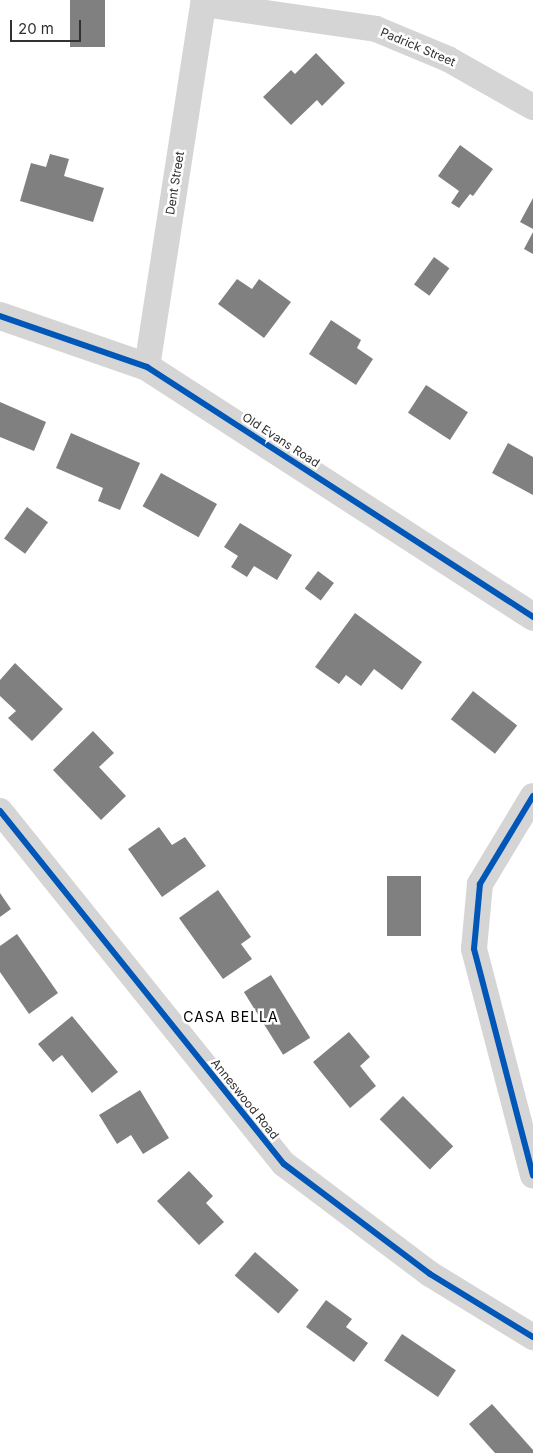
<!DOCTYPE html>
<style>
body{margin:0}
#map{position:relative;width:533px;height:1453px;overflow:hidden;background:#fff;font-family:Inter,sans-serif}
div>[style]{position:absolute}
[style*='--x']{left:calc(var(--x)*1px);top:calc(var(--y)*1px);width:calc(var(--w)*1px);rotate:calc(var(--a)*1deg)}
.building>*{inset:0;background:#808080;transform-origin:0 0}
.minor>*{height:26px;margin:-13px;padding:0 13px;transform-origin:13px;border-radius:13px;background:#d5d5d5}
.tertiary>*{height:28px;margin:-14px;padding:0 14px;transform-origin:14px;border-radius:14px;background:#d5d5d5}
.cycleway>*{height:6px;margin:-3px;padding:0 3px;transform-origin:3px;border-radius:3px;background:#0057b8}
span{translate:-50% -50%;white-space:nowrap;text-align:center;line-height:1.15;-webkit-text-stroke:5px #fff;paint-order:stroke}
.street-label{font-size:12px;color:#313131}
.neighbourhood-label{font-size:14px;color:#000;letter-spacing:1px}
.scale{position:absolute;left:10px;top:20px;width:71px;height:22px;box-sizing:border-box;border:2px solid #313131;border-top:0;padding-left:6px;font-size:15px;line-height:18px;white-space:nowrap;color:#313131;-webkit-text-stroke:4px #fff;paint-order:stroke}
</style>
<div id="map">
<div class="building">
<div style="left:70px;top:0;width:35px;height:47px"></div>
<div style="clip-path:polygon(316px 53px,345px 83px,322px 106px,317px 100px,291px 125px,263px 97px,291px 70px,295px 74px)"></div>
<div style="clip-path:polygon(460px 145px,493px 169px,473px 196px,470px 194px,459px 208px,451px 203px,459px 191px,438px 176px)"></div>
<div style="clip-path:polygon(50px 154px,69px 159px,64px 176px,104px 188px,93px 222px,20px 201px,31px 163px,46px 167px)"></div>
<div style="clip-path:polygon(533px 198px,533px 229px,520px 222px)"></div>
<div style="clip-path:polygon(533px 232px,533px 254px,524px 249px)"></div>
<div style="left:434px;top:257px;width:19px;height:34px;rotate:36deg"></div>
<div style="clip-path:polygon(237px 279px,252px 289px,259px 279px,291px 302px,264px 338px,218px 304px)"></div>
<div style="clip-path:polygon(331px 320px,361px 340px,357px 348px,373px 359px,356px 385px,309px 354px)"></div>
<div style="left:426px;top:385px;width:50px;height:33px;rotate:33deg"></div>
<div style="clip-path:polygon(0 402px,46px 422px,34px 451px,0 437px)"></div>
<div style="clip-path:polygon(71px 433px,140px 463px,120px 510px,98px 501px,103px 488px,56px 468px)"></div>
<div style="clip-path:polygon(508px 443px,533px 457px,533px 495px,492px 473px)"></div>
<div style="left:161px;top:473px;width:64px;height:38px;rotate:29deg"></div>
<div style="left:27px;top:507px;width:26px;height:39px;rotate:36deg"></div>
<div style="clip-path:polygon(240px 523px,292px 555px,277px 580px,254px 566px,247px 577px,231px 567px,238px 556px,224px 547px)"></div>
<div style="left:318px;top:571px;width:20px;height:22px;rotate:37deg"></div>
<div style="clip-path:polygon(355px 613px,422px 662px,402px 690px,374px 669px,361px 686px,346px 675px,339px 684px,315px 667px)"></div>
<div style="clip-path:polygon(15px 663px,63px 709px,32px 741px,8px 718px,16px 711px,0 696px,0 680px)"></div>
<div style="left:473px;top:691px;width:56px;height:36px;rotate:38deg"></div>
<div style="clip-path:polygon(93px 731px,114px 753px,99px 767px,126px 796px,101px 820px,53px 770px)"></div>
<div style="clip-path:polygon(159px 827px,172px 845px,185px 837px,206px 866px,162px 897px,128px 849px)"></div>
<div style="left:387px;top:876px;width:34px;height:60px"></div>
<div style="clip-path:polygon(218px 890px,251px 937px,241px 944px,252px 959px,223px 979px,179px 918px)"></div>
<div style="clip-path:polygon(0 893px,11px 909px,0 917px)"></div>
<div style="clip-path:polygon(17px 934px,58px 993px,29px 1014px,0 972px,0 946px)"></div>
<div style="left:271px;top:975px;width:74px;height:32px;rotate:58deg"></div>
<div style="clip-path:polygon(72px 1016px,118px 1072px,92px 1093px,62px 1055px,53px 1062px,38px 1044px)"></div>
<div style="clip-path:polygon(349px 1032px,370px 1057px,360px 1066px,376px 1086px,350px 1108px,313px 1062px)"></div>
<div style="clip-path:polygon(140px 1090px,169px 1138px,143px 1154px,131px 1135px,117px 1144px,99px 1115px)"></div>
<div style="left:403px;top:1096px;width:71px;height:33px;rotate:45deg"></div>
<div style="clip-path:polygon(189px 1171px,213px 1196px,206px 1203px,224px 1222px,199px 1245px,157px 1201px)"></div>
<div style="left:255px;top:1252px;width:58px;height:31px;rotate:41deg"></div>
<div style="clip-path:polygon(326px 1300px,352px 1319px,346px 1327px,368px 1343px,354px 1362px,306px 1327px)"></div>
<div style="left:402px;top:1334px;width:65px;height:32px;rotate:34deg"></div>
<div style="clip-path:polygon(492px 1404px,533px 1450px,533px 1453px,495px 1453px,469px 1424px)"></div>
</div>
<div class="minor">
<div style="--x:203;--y:4;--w:175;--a:8.2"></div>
<div style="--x:376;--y:29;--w:78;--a:22.6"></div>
<div style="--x:448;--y:59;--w:98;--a:29.5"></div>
<div style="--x:147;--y:367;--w:371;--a:-81.2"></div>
<div style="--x:533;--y:796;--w:103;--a:121.1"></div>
<div style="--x:480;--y:884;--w:65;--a:95.3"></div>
<div style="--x:474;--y:949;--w:234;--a:75.4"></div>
<div style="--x:0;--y:811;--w:453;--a:51.2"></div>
<div style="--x:284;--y:1164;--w:183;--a:37"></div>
<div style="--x:430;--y:1274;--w:121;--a:31.5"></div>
</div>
<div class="tertiary">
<div style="--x:0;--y:316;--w:156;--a:19.1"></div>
<div style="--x:147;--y:367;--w:460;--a:32.9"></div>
</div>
<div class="cycleway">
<div style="--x:0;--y:316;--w:156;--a:19.1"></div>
<div style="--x:147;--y:367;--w:460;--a:32.9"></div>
<div style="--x:533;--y:796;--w:103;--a:121.1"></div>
<div style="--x:480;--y:884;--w:65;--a:95.3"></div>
<div style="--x:474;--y:949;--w:234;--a:75.4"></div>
<div style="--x:0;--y:811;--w:453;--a:51.2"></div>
<div style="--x:284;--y:1164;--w:183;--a:37"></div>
<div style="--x:430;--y:1274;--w:121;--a:31.5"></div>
</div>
<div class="street-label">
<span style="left:418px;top:47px;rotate:23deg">Padrick Street</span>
<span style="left:175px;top:183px;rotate:-81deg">Dent Street</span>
<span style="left:281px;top:440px;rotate:33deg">Old Evans Road</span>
<span style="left:245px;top:1099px;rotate:51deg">Anneswood Road</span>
</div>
<div class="neighbourhood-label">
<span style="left:231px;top:1017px">CASA BELLA</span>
</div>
<div class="scale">20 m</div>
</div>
